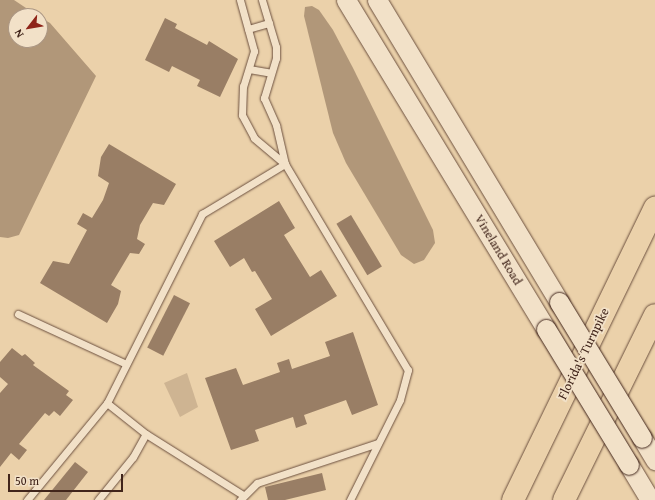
<!DOCTYPE html>
<style>
body{margin:0}
#map{position:relative;width:655px;height:500px;overflow:hidden;background:#ebd1aa;font-family:"Gentium Book Plus",serif}
div>[style]{position:absolute}
[style*='--x']{left:calc(var(--x)*1px);top:calc(var(--y)*1px);width:calc(var(--w)*1px);rotate:calc(var(--a)*1deg)}
.green>*{inset:0;background:#ceb492}
.water>*{inset:0;background:#b19779}
.building>*{inset:0;background:#997e65;transform-origin:0 0}
.roads{filter:drop-shadow(0 0 1px #6c503f) drop-shadow(0 0 1px #6c503f)}
.lane>*{height:7px;margin:-3.5px;padding:0 3.5px;transform-origin:3.5px;border-radius:3.5px;background:#f2e1c8}
.secondary>*{height:19px;margin:-9.5px;padding:0 9.5px;transform-origin:9.5px;border-radius:9.5px;background:#f2e1c8}
.highway>*{height:22px;margin:-11px;padding:0 11px;transform-origin:11px;border-radius:11px;background:#ebd1aa}
.bridges{filter:drop-shadow(0 0 1px #41251b) drop-shadow(0 0 1px #41251b)}
.secondary-bridge>*{height:19px;margin:-9.5px;padding:0 9.5px;transform-origin:9.5px;border-radius:9.5px;background:#f2e1c8}
span{translate:-50% -50%;white-space:nowrap;text-align:center;line-height:1.15;-webkit-text-stroke:3.5px #f2e1c8;paint-order:stroke}
.street-label{font-size:13px;color:#41251b}
.north{position:absolute;left:8px;top:8px;width:40px;height:40px;box-sizing:border-box;background:#f2e1c8;border:1px solid #ab9683;border-radius:50%;rotate:239deg;font-size:11px;font-weight:700;line-height:16px;text-align:center;color:#41251b}
.north::after{content:'';display:block;margin:auto;width:14px;height:18px;background:#8f2418;clip-path:polygon(50% 0,100% 100%,50% 72%,0 100%)}
.scale{position:absolute;left:8px;top:474px;width:115px;height:18px;box-sizing:border-box;border:2px solid #41251b;border-top:0;padding-left:5px;font-size:12px;line-height:14px;white-space:nowrap;color:#41251b;-webkit-text-stroke:3px #f2e1c8;paint-order:stroke}
</style>
<div id="map">
<div class="green">
<div style="clip-path:polygon(187px 373px,198px 407px,180px 417px,164px 383px)"></div>
</div>
<div class="water">
<div style="clip-path:polygon(0 0,14px 0,38px 16px,16px 16px,16px 40px,40px 40px,40px 17px,50px 23px,96px 76px,19px 235px,8px 238px,0 237px)"></div>
<div style="clip-path:polygon(312px 6px,319px 10px,333px 30px,353px 68px,433px 230px,435px 243px,424px 260px,414px 264px,401px 255px,346px 163px,333px 133px,304px 16px,305px 7px)"></div>
</div>
<div class="building">
<div style="clip-path:polygon(165px 18px,177px 24px,175px 28px,207px 45px,209px 41px,238px 59px,220px 97px,197px 86px,200px 80px,172px 66px,169px 72px,145px 60px)"></div>
<div style="clip-path:polygon(109px 144px,176px 184px,164px 205px,153px 203px,140px 225px,137px 239px,145px 244px,139px 254px,130px 253px,111px 285px,121px 291px,118px 304px,107px 323px,40px 283px,53px 261px,69px 264px,87px 230px,77px 224px,83px 213px,92px 218px,103px 200px,109px 183px,98px 176px,101px 157px)"></div>
<div style="clip-path:polygon(279px 201px,295px 228px,284px 235px,310px 277px,321px 270px,337px 296px,271px 336px,255px 309px,272px 299px,255px 271px,252px 272px,244px 258px,230px 267px,214px 241px)"></div>
<div style="left:351px;top:215px;width:60px;height:17px;rotate:59deg"></div>
<div style="left:174px;top:295px;width:18px;height:59px;rotate:27deg"></div>
<div style="clip-path:polygon(353px 332px,378px 405px,352px 415px,346px 400px,304px 415px,307px 424px,296px 428px,293px 417px,255px 430px,259px 441px,231px 450px,205px 378px,236px 368px,243px 385px,280px 372px,277px 363px,289px 359px,292px 369px,330px 356px,325px 342px)"></div>
<div style="clip-path:polygon(12px 348px,22px 356px,25px 354px,35px 363px,33px 365px,69px 391px,66px 395px,73px 400px,60px 416px,54px 411px,49px 416px,45px 413px,19px 444px,27px 450px,19px 460px,11px 453px,0 467px,0 393px,8px 384px,0 377px,0 362px)"></div>
<div style="clip-path:polygon(75px 462px,88px 472px,66px 500px,44px 500px)"></div>
<div style="clip-path:polygon(322px 473px,326px 490px,285px 500px,268px 500px,265px 487px)"></div>
</div>
<div class="roads">
<div class="lane">
<div style="--x:240;--y:0;--w:53;--a:74.6"></div>
<div style="--x:254;--y:51;--w:37;--a:107"></div>
<div style="--x:243;--y:86;--w:29;--a:92"></div>
<div style="--x:242;--y:115;--w:26;--a:62"></div>
<div style="--x:254;--y:138;--w:40;--a:40"></div>
<div style="--x:285;--y:164;--w:240;--a:59.2"></div>
<div style="--x:408;--y:370;--w:31;--a:105"></div>
<div style="--x:400;--y:400;--w:112;--a:116.6"></div>
<div style="--x:262;--y:0;--w:49;--a:73.4"></div>
<div style="--x:276;--y:47;--w:11;--a:90"></div>
<div style="--x:276;--y:58;--w:42;--a:106.7"></div>
<div style="--x:264;--y:98;--w:30;--a:66"></div>
<div style="--x:276;--y:125;--w:40;--a:77"></div>
<div style="--x:248;--y:29;--w:22;--a:-16"></div>
<div style="--x:249;--y:69;--w:22;--a:10"></div>
<div style="--x:18;--y:314;--w:119;--a:24.8"></div>
<div style="--x:107;--y:403;--w:50;--a:38.5"></div>
<div style="--x:146;--y:434;--w:115;--a:32.2"></div>
<div style="--x:27;--y:500;--w:126;--a:-50.5"></div>
<div style="--x:107;--y:403;--w:212;--a:-63.3"></div>
<div style="--x:202;--y:214;--w:97;--a:-31.1"></div>
<div style="--x:98;--y:500;--w:55;--a:-50.9"></div>
<div style="--x:133;--y:457;--w:26;--a:-61"></div>
<div style="--x:240;--y:500;--w:24;--a:-45"></div>
<div style="--x:257;--y:483;--w:127;--a:-18.3"></div>
</div>
<div class="secondary">
<div style="--x:346;--y:0;--w:385;--a:58.7"></div>
<div style="--x:377;--y:0;--w:353;--a:58.9"></div>
<div style="--x:642;--y:438;--w:26;--a:59"></div>
<div style="--x:629;--y:465;--w:41;--a:59"></div>
</div>
<div class="highway">
<div style="--x:513;--y:500;--w:325;--a:-64.1"></div>
<div style="--x:564;--y:500;--w:206;--a:-63.8"></div>
</div>
</div>
<div class="bridges">
<div class="secondary-bridge">
<div style="--x:559;--y:302;--w:159;--a:58.6"></div>
<div style="--x:546;--y:329;--w:159;--a:58.6"></div>
</div>
</div>
<div class="street-label">
<span style="left:498px;top:250px;rotate:59deg">Vineland Road</span>
<span style="left:584px;top:354px;rotate:-64deg">Florida's Turnpike</span>
</div>
<div class="north">N</div>
<div class="scale">50 m</div>
</div>
